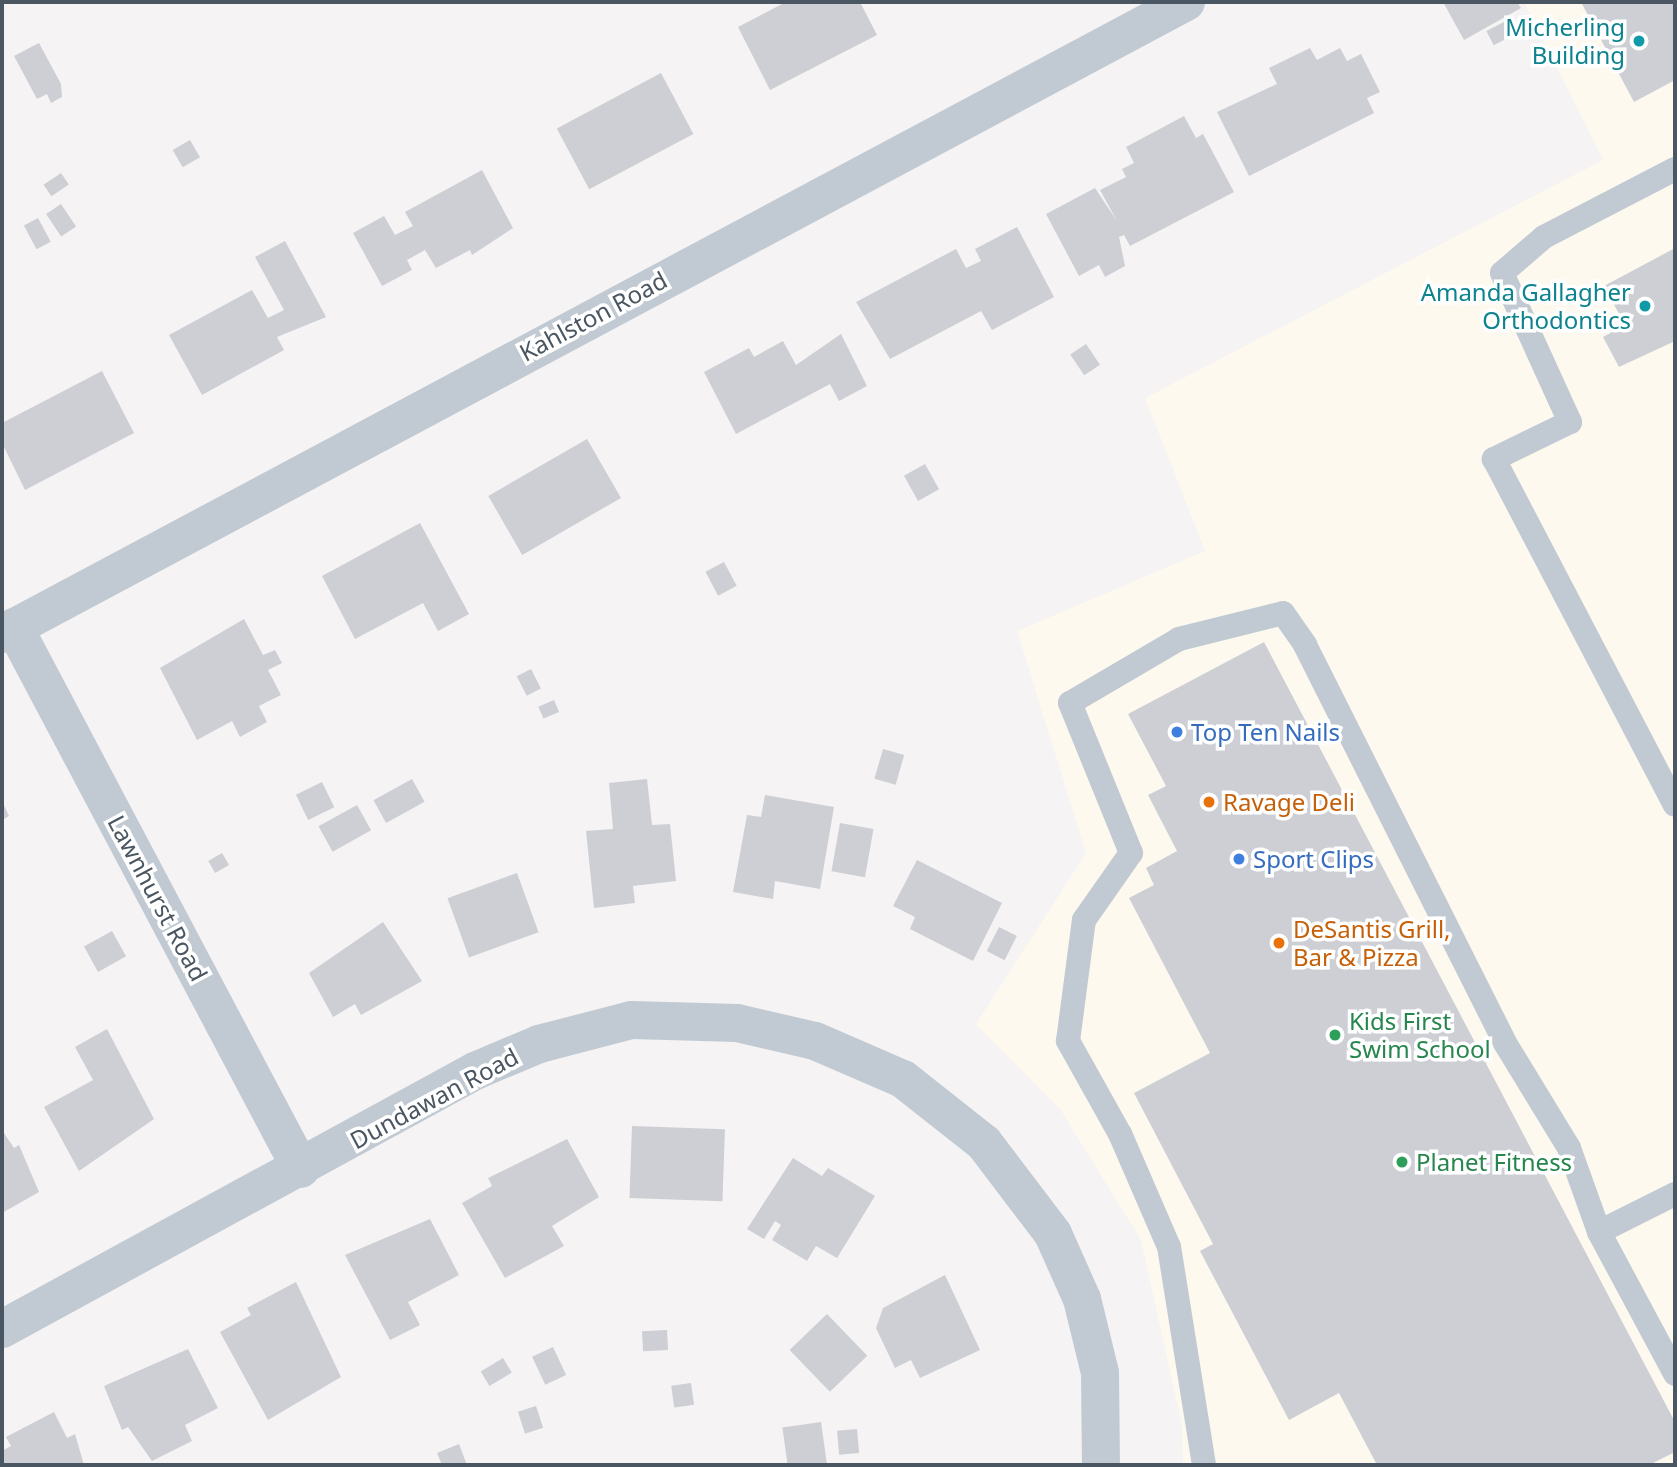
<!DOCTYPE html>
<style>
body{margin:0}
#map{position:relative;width:1677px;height:1467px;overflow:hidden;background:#f5f3f3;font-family:"Noto Sans",sans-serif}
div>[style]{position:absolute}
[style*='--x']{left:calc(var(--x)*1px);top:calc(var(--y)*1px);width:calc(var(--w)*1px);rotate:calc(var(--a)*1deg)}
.commercial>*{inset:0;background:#fdf9ef}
.building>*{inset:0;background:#cdcfd5;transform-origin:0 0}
.lane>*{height:24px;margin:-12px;padding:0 12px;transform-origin:12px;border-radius:12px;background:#c1cad2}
.street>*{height:38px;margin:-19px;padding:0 19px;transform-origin:19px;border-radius:19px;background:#c1cad2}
.dots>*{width:19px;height:19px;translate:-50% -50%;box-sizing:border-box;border:4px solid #fff;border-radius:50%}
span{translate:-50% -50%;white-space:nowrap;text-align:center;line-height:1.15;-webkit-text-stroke:7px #fff;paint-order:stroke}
.culture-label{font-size:24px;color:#0d838f}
.right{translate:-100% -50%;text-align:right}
.street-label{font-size:24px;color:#4a5661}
.shop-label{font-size:24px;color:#366cbe}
.left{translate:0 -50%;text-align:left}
.food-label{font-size:24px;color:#c56008}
.leisure-label{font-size:24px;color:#27864d}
.frame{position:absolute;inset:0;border:4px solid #4a5661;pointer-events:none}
</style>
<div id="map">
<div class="commercial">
<div style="clip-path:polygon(1524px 2px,1675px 2px,1675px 1465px,1183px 1465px,1182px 1426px,1141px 1240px,1060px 1109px,976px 1024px,1086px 853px,1017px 631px,1205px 551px,1145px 398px,1603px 160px)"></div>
</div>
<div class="building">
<div style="clip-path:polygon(786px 2px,860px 2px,877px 35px,770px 90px,738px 27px)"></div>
<div style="clip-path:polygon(1443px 2px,1517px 2px,1521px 8px,1464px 40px)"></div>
<div style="clip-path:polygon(1581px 2px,1675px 2px,1675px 80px,1634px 102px)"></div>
<div style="left:1506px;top:21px;width:16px;height:22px;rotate:63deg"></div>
<div style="clip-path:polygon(39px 43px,61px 84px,62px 97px,51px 103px,47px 94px,37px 99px,14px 56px)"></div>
<div style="clip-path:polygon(1310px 48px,1317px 60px,1340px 48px,1347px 61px,1361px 54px,1380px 92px,1367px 98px,1374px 113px,1249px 176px,1217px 112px,1277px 84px,1269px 68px)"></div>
<div style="left:661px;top:73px;width:69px;height:118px;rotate:62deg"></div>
<div style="clip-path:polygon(1184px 116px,1196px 138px,1203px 134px,1234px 192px,1130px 246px,1124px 235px,1119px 237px,1125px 266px,1105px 277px,1099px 265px,1079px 276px,1046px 214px,1095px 188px,1117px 221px,1100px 190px,1126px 177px,1122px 169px,1134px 163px,1126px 147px)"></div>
<div style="left:190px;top:140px;width:20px;height:20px;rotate:60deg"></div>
<div style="clip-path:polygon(482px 170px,513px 228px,472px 255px,470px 250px,436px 268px,425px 250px,407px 260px,412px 270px,382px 286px,353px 233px,384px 216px,395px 235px,413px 226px,405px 212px)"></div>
<div style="left:61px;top:173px;width:14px;height:21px;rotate:56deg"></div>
<div style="left:61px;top:204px;width:27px;height:18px;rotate:56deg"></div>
<div style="left:38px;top:218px;width:27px;height:16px;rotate:62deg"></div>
<div style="clip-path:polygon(1017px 227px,1054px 297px,992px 330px,981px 311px,890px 359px,856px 302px,956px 249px,966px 268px,981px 261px,975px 249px)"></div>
<div style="clip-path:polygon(285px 241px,326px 317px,277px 337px,284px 350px,202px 395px,169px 335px,252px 290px,268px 318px,284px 310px,255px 257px)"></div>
<div style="clip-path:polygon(1675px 248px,1675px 341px,1619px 367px,1603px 337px,1625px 325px,1604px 286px)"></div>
<div style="clip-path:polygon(841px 334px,867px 386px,839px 401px,830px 384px,736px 434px,704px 372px,749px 348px,754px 357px,783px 341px,796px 365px)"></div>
<div style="left:1086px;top:344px;width:25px;height:19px;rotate:56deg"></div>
<div style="clip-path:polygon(102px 371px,134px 433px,25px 490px,2px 443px,2px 423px)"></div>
<div style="left:587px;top:439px;width:68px;height:114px;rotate:60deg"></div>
<div style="left:925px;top:464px;width:29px;height:24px;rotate:61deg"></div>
<div style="clip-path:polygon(420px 523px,469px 614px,438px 631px,423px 603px,355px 639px,322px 576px)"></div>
<div style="left:724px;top:562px;width:27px;height:21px;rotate:62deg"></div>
<div style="clip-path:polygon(244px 619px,263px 655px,275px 650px,282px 663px,268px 670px,281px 695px,259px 706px,267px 722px,240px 737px,232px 721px,197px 740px,160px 668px)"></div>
<div style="clip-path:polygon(1264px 642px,1675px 1422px,1675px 1452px,1649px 1465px,1377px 1465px,1339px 1393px,1289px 1420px,1200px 1251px,1213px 1244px,1134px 1093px,1210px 1053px,1129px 898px,1154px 885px,1146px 868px,1177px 851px,1148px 795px,1166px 786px,1128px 714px)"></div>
<div style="left:531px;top:669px;width:22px;height:16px;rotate:63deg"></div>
<div style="left:554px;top:700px;width:13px;height:17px;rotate:67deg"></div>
<div style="left:883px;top:749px;width:22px;height:31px;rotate:16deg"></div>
<div style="left:412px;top:779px;width:26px;height:44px;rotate:61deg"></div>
<div style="clip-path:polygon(647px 779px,652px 825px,670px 824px,676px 881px,633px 886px,635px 903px,594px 908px,586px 831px,613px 829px,609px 783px)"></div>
<div style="left:322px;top:782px;width:28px;height:29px;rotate:64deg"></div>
<div style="clip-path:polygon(765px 795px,834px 807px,820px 889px,775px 881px,773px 899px,733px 892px,747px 815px,761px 817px)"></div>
<div style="clip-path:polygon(2px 801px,9px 816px,2px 820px)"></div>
<div style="left:357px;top:805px;width:29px;height:44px;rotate:61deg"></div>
<div style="left:840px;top:823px;width:34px;height:49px;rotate:10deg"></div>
<div style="left:222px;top:853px;width:14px;height:16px;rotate:60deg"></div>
<div style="clip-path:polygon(917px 860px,1002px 903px,973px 961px,910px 929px,915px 917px,893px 906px)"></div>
<div style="left:517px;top:873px;width:63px;height:74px;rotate:70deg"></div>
<div style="clip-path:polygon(383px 922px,422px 981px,361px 1015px,355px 1004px,333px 1017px,309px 973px)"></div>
<div style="left:999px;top:927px;width:20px;height:27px;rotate:27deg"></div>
<div style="left:112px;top:931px;width:29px;height:32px;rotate:61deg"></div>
<div style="clip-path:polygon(107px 1029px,154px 1119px,79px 1171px,44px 1107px,93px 1080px,75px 1047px)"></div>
<div style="left:632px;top:1126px;width:93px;height:72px;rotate:2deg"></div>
<div style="clip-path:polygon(2px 1130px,14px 1148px,19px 1145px,39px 1192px,2px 1213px)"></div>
<div style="clip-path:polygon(567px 1139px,599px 1197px,552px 1226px,564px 1246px,505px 1278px,462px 1203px,492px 1186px,488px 1178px)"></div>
<div style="clip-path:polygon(793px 1158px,822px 1176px,828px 1168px,875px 1196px,837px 1258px,816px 1246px,807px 1261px,772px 1240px,781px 1225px,775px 1221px,764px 1239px,747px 1229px)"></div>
<div style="clip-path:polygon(430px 1219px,459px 1275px,408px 1302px,420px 1325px,390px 1340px,345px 1255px)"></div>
<div style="clip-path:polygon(945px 1275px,980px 1350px,920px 1378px,911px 1360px,895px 1368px,876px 1328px,883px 1308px)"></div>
<div style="clip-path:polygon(296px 1282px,341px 1377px,268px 1420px,220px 1332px,251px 1315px,247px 1308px)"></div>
<div style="left:827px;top:1314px;width:58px;height:52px;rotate:46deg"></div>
<div style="left:667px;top:1330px;width:20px;height:25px;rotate:87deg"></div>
<div style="left:553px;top:1347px;width:31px;height:23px;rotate:65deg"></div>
<div style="clip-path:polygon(188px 1349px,218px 1408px,185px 1425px,192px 1441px,152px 1461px,128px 1427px,122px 1430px,104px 1386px)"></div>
<div style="left:503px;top:1358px;width:17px;height:26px;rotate:59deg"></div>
<div style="left:691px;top:1383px;width:22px;height:20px;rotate:82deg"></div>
<div style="left:536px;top:1406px;width:23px;height:19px;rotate:72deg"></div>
<div style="clip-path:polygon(54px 1412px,67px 1438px,75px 1434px,84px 1465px,2px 1465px,2px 1451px,11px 1446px,6px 1437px)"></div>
<div style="left:821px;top:1422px;width:43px;height:39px;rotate:82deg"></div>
<div style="left:857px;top:1429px;width:24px;height:20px;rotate:85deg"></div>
<div style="clip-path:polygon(459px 1444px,467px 1465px,442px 1465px,437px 1453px)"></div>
</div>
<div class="lane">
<div style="--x:1675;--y:169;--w:148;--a:152.6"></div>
<div style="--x:1544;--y:237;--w:55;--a:139.4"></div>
<div style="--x:1502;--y:273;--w:164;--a:65.5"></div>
<div style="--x:1570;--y:422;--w:85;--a:154"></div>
<div style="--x:1494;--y:459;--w:390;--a:62.4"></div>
<div style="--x:1599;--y:1232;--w:85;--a:-26.6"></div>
<div style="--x:1204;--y:1465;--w:221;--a:-99.1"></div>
<div style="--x:1169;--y:1247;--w:123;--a:-113.4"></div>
<div style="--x:1120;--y:1134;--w:107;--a:-119.2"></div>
<div style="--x:1068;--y:1041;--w:122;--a:-82.5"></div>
<div style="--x:1084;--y:920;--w:82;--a:-55"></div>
<div style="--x:1131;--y:853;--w:162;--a:-112.1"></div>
<div style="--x:1070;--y:703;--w:126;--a:-30.4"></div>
<div style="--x:1179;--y:639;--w:107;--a:-14"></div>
<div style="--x:1283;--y:613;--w:39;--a:55"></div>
<div style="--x:1305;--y:645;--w:445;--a:63.3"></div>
<div style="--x:1505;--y:1043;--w:123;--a:58.6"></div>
<div style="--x:1569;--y:1148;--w:89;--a:70.3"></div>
<div style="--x:1599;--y:1232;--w:161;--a:61.8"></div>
</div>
<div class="street">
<div style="--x:14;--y:627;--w:613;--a:62.1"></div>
<div style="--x:2;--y:634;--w:1342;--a:-28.09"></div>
<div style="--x:2;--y:1329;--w:539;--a:-28.61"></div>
<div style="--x:475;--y:1071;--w:69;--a:-22.9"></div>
<div style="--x:539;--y:1044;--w:96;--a:-14.5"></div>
<div style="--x:632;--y:1020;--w:105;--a:1.6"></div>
<div style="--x:737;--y:1023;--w:80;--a:13"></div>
<div style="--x:815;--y:1041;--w:96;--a:23.4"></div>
<div style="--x:903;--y:1079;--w:103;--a:38.3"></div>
<div style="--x:984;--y:1143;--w:114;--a:52.8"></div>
<div style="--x:1053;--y:1234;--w:71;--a:66"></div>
<div style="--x:1082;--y:1299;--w:76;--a:76.3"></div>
<div style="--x:1100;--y:1373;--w:92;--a:89.4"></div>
</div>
<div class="dots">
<div style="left:1639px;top:41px;background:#0f9aa8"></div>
<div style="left:1645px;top:306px;background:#0f9aa8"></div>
<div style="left:1177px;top:732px;background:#3f7fe0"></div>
<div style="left:1209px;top:802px;background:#e8710a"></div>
<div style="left:1239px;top:859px;background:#3f7fe0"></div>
<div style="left:1279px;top:943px;background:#e8710a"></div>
<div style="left:1335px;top:1035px;background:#2e9e5b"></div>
<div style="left:1402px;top:1162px;background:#2e9e5b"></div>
</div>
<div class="culture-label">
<span class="right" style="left:1625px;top:41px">Micherling<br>Building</span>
<span class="right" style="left:1631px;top:306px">Amanda Gallagher<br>Orthodontics</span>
</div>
<div class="street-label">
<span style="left:593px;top:316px;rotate:-28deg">Kahlston Road</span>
<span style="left:158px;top:898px;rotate:62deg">Lawnhurst Road</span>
<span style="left:434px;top:1098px;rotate:-28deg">Dundawan Road</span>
</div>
<div class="shop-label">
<span class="left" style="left:1191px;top:732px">Top Ten Nails</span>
<span class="left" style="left:1253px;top:859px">Sport Clips</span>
</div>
<div class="food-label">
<span class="left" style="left:1223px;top:802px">Ravage Deli</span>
<span class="left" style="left:1293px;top:943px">DeSantis Grill,<br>Bar &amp; Pizza</span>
</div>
<div class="leisure-label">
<span class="left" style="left:1349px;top:1035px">Kids First<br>Swim School</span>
<span class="left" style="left:1416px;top:1162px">Planet Fitness</span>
</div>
<div class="frame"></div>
</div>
